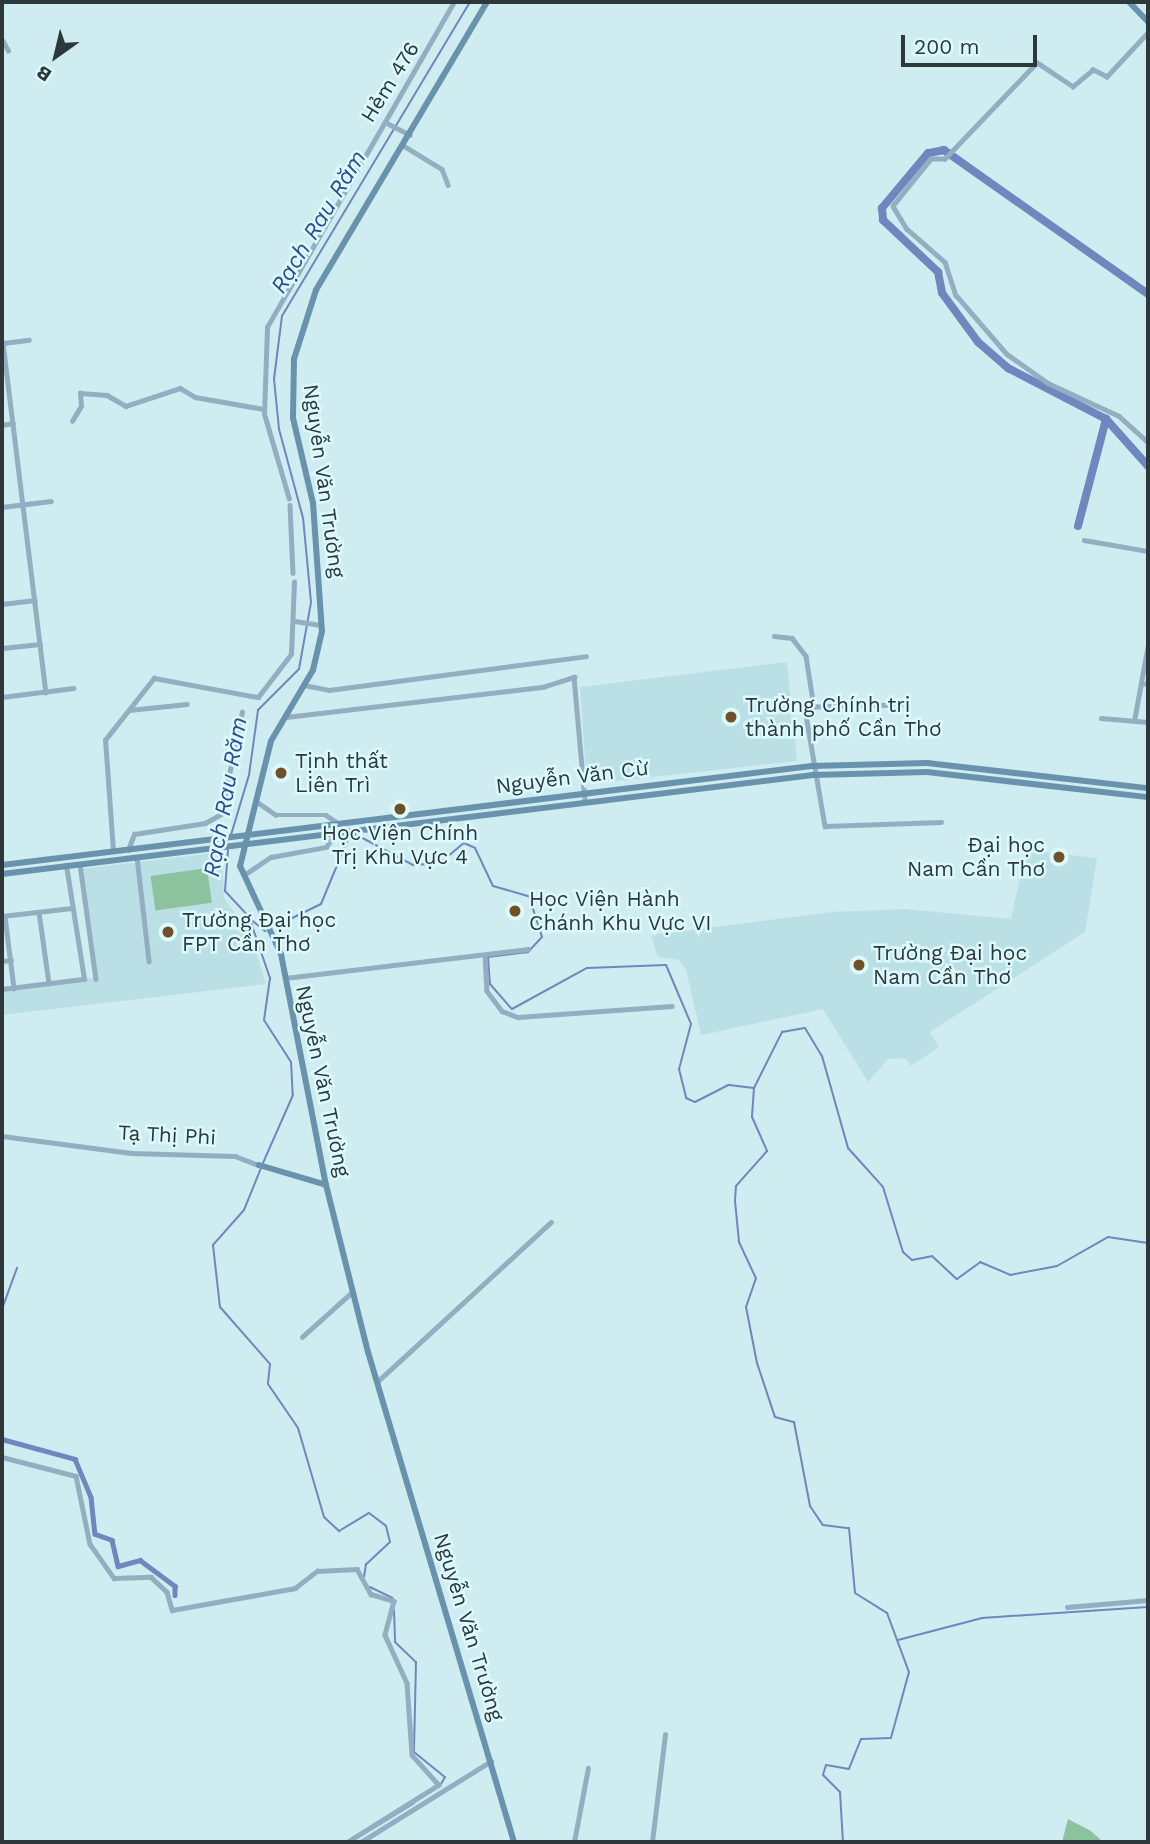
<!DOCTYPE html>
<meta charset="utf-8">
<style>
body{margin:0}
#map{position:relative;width:1150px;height:1844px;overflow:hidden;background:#cfecf1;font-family:"Work Sans",sans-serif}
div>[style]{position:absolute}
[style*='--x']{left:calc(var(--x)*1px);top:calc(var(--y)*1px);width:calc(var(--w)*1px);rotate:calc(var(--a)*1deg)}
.built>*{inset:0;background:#bae0e6}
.green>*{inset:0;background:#8dc29f;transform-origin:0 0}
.stream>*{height:2px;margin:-1px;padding:0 1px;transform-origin:1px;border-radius:1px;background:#6e87be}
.canal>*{height:4.5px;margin:-2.25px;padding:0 2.25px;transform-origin:2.25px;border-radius:2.25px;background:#6e87be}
.river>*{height:8px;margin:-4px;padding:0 4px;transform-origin:4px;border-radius:4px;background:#6e87be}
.street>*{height:4.5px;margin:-2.25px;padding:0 2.25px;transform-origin:2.25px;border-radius:2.25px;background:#93aec0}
.secondary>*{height:6px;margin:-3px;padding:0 3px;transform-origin:3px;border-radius:3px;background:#6992ad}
.dots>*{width:19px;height:19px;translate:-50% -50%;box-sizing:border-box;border:4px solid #dcf9fe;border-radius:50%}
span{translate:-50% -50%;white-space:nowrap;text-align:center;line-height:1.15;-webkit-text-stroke:5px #dcf9fe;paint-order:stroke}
.street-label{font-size:21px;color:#2c383a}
.poi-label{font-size:21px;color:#2c383a}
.left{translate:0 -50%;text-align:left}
.right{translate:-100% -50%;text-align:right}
.water-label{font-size:23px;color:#304b90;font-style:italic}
.frame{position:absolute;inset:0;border:4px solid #2c383a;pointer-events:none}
.north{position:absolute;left:21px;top:21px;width:70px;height:70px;-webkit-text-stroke:5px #dcf9fe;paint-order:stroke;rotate:214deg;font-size:19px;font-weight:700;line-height:28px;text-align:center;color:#2c383a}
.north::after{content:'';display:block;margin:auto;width:24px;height:32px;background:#2c383a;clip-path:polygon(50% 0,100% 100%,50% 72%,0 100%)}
.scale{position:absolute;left:901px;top:35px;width:136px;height:32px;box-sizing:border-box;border:4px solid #2c383a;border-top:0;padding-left:9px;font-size:21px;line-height:24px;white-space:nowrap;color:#2c383a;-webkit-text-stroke:5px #dcf9fe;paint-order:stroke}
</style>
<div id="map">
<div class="built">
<div style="clip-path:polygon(787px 662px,797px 761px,597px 783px,586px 775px,580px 687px)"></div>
<div style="clip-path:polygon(1026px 850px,1097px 858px,1085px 932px,930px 1032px,939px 1047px,911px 1066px,905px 1058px,888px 1059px,868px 1082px,823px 1009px,701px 1035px,686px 970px,679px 960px,658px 957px,651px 935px,832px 912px,905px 909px,1011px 919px)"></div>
<div style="clip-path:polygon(222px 852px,224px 898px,251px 936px,266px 984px,2px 1015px,2px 989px,94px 978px,80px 869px)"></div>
</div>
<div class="green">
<div style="left:207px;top:868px;width:35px;height:57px;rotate:82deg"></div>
<div style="clip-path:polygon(1068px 1819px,1091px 1831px,1103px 1842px,1062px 1842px)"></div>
</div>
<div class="stream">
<div style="--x:355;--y:834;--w:66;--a:28.1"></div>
<div style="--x:413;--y:865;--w:27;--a:-4"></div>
<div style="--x:440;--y:863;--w:31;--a:-40"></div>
<div style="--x:464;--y:843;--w:12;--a:24"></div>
<div style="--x:475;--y:848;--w:42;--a:64.7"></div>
<div style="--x:493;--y:886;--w:37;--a:16"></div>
<div style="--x:529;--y:896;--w:43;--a:72.4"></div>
<div style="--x:542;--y:937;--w:21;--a:133"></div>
<div style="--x:528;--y:952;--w:40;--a:172.9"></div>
<div style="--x:488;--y:957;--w:27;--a:86"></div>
<div style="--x:490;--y:984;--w:33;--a:49"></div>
<div style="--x:512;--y:1009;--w:85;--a:-28.7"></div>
<div style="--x:587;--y:968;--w:79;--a:-2.2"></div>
<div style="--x:666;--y:965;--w:64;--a:67"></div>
<div style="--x:691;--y:1024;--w:47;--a:104.9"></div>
<div style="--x:679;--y:1069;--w:30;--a:76"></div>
<div style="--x:686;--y:1098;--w:10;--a:24"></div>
<div style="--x:695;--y:1102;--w:38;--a:-27"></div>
<div style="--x:729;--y:1085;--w:25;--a:7"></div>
<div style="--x:754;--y:1088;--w:63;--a:-63.4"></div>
<div style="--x:782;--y:1032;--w:23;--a:-10"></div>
<div style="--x:805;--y:1028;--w:33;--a:59"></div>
<div style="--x:822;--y:1056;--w:96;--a:74.2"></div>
<div style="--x:848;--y:1148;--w:52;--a:48.1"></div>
<div style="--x:883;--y:1187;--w:68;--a:72.9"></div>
<div style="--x:903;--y:1252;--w:12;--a:42"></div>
<div style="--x:912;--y:1260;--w:20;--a:-11"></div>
<div style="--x:932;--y:1256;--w:34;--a:43"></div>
<div style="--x:957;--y:1279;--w:29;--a:-36"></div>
<div style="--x:980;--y:1262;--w:33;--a:23"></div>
<div style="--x:1010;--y:1275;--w:48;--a:-10.8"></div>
<div style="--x:1057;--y:1266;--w:59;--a:-29.6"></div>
<div style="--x:1108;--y:1237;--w:40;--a:8.5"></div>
<div style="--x:231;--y:835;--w:63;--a:-73.3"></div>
<div style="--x:249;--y:775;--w:66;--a:-82.1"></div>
<div style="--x:258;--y:710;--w:58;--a:-45"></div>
<div style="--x:299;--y:669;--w:68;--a:-79.8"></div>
<div style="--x:311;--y:602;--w:84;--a:-95.4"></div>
<div style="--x:303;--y:518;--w:92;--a:-105.1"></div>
<div style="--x:279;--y:429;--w:50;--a:-95.7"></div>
<div style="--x:274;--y:379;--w:64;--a:-82.8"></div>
<div style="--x:282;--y:316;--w:366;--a:-59.1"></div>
<div style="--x:228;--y:850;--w:41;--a:94.2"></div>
<div style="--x:225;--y:891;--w:35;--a:47"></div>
<div style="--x:249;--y:917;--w:65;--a:71"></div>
<div style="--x:270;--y:978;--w:42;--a:98.1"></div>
<div style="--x:264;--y:1020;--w:50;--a:57.3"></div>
<div style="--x:291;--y:1062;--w:33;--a:87"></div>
<div style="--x:293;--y:1095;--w:74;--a:113.8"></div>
<div style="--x:249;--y:918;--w:21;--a:39"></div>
<div style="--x:276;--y:926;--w:50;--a:-26.1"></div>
<div style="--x:321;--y:904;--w:76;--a:-67.5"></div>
<div style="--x:754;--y:1088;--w:29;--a:94"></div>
<div style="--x:752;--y:1117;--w:37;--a:66"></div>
<div style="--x:767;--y:1151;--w:47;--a:131.5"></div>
<div style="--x:736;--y:1186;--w:15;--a:94"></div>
<div style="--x:735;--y:1201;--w:41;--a:84.4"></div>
<div style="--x:739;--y:1242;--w:40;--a:65"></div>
<div style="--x:756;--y:1278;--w:31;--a:109"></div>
<div style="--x:746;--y:1307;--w:57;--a:78.9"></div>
<div style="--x:757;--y:1363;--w:57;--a:71.6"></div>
<div style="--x:775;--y:1417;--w:20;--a:15"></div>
<div style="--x:794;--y:1422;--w:86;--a:79.2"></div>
<div style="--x:810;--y:1506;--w:23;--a:56"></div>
<div style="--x:823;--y:1525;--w:26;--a:7"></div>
<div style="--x:849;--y:1528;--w:65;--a:84.7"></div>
<div style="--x:855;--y:1593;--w:38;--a:32"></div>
<div style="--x:887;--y:1613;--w:63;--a:69.6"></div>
<div style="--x:909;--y:1672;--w:68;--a:105.3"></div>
<div style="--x:891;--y:1738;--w:30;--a:178"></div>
<div style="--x:861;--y:1739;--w:32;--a:112"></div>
<div style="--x:849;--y:1769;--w:23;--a:-170"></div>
<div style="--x:826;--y:1765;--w:10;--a:107"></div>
<div style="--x:823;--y:1775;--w:24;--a:45"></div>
<div style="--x:840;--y:1792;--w:50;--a:86.6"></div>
<div style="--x:261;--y:1168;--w:45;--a:112"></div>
<div style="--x:244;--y:1210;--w:47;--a:131.5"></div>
<div style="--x:213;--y:1245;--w:62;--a:83.6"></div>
<div style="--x:220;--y:1307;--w:76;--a:48.7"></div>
<div style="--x:270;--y:1364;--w:20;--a:96"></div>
<div style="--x:268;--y:1384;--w:53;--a:55.7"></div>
<div style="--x:298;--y:1428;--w:93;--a:73.7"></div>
<div style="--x:324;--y:1517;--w:21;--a:43"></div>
<div style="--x:339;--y:1531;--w:35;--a:-31"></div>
<div style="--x:369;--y:1513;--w:21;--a:37"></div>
<div style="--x:386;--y:1526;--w:16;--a:76"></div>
<div style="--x:390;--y:1542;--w:33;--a:137"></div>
<div style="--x:366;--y:1564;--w:13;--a:99"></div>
<div style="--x:2;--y:1309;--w:44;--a:-69.9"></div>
<div style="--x:370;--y:1587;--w:25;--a:26"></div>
<div style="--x:394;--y:1610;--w:32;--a:88"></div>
<div style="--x:395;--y:1642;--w:29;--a:44"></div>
<div style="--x:416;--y:1662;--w:90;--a:91.3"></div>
<div style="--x:414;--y:1752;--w:40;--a:39"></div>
<div style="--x:445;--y:1777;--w:8;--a:120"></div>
<div style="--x:898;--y:1640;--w:87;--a:-14.7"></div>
<div style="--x:982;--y:1618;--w:166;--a:-3.8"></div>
<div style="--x:362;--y:1835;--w:61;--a:-31.6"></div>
</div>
<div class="canal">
<div style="--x:2;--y:1439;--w:76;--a:15.3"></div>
<div style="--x:75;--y:1459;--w:41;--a:67.2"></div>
<div style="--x:91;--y:1497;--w:37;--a:84"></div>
<div style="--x:95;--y:1534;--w:18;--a:19"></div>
<div style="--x:112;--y:1540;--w:27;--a:77"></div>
<div style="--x:118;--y:1566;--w:23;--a:-15"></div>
<div style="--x:140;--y:1560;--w:44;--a:36.6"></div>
<div style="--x:175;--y:1586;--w:9;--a:90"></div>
</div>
<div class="river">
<div style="--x:1148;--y:294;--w:250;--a:-144.8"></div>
<div style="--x:944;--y:150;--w:16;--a:169"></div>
<div style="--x:928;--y:153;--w:72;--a:129.9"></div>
<div style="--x:882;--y:208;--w:12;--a:85"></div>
<div style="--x:883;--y:220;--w:76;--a:43.4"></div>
<div style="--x:938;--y:272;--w:21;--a:79"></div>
<div style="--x:942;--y:293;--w:61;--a:53.7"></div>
<div style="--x:978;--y:342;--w:40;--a:41"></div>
<div style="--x:1008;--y:368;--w:110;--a:27.5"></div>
<div style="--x:1106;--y:419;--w:63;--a:48.2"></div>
<div style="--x:1078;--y:526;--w:111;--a:-75.3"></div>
</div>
<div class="street">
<div style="--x:1148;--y:33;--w:60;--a:133"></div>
<div style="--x:1107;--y:77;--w:16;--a:-153"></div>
<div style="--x:1093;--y:70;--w:26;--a:140"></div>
<div style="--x:1073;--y:87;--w:43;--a:-146.3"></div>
<div style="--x:1037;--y:63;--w:133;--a:133.8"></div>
<div style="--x:945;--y:159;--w:14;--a:180"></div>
<div style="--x:931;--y:159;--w:60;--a:129"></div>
<div style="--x:893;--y:206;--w:27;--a:59"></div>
<div style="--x:907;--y:229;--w:50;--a:41"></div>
<div style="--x:945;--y:262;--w:35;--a:72"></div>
<div style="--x:956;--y:295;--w:78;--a:49.2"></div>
<div style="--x:1007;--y:354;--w:50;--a:35.3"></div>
<div style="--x:1048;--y:383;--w:78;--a:24.9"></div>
<div style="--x:1119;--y:416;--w:39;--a:42"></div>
<div style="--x:2;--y:39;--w:13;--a:61"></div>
<div style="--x:385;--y:122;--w:28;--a:27"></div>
<div style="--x:404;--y:146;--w:44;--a:31.2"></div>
<div style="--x:442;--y:169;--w:17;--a:69"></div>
<div style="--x:3;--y:343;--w:352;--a:83"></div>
<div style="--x:3;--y:343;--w:26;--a:-7"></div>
<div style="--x:72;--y:421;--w:17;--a:-59"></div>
<div style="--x:81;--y:406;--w:13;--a:-94"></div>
<div style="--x:80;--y:393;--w:27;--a:4"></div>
<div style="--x:107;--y:395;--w:22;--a:30"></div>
<div style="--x:126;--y:406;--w:57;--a:-18.4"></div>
<div style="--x:180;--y:388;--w:17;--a:31"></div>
<div style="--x:195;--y:397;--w:70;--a:9.9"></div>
<div style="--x:2;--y:425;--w:11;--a:-10"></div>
<div style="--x:289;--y:499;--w:89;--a:-106.4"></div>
<div style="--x:264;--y:414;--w:87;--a:-88"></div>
<div style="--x:267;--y:327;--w:375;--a:-60.1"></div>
<div style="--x:290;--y:505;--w:68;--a:87.5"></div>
<div style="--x:2;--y:507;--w:49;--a:-7"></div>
<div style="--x:1084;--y:540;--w:65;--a:9.8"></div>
<div style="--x:2;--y:604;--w:33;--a:-7"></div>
<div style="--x:295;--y:621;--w:26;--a:9"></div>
<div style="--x:774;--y:636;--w:18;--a:6"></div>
<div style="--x:792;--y:638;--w:23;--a:52"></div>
<div style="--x:806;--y:656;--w:52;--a:81.1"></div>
<div style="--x:2;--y:648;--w:38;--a:-6"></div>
<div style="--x:1141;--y:683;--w:7;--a:8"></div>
<div style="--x:304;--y:685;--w:25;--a:11"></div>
<div style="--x:329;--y:690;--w:259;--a:-7.5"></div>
<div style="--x:2;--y:697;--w:72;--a:-7.2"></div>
<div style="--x:901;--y:705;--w:87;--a:178.7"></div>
<div style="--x:814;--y:707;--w:11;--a:135"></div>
<div style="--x:806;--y:715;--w:113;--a:80.3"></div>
<div style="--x:825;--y:826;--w:116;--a:-2"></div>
<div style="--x:129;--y:710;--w:58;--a:-5.9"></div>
<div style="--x:286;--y:717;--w:259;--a:-6.7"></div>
<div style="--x:543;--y:687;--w:33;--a:-18"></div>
<div style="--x:574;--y:677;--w:124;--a:84.9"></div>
<div style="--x:1101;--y:718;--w:47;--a:4.9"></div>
<div style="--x:1134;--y:721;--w:77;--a:-79.6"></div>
<div style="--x:256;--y:801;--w:24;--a:35"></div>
<div style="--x:276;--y:815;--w:50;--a:0"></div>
<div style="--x:326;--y:815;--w:14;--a:34"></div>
<div style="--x:128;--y:850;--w:17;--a:-69"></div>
<div style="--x:134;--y:834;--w:72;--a:-8.8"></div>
<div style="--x:205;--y:823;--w:18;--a:-29"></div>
<div style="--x:221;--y:814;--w:104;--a:-78.4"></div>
<div style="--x:113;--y:851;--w:111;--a:-94.1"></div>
<div style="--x:105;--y:740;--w:79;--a:-51.7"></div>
<div style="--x:154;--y:678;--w:106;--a:10.4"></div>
<div style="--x:258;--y:697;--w:54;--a:-52.5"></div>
<div style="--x:291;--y:654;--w:72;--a:-87.6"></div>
<div style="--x:137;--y:857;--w:105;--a:83.4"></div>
<div style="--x:80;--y:864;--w:116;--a:82.1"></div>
<div style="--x:244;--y:875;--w:32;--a:-34"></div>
<div style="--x:271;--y:857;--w:56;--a:-10.3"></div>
<div style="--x:326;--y:847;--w:19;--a:-54"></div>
<div style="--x:39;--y:912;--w:72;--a:82"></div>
<div style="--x:2;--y:916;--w:70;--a:-6.5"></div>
<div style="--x:5;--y:916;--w:73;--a:82.9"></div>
<div style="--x:485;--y:955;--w:36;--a:87"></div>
<div style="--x:487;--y:991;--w:25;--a:53"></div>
<div style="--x:502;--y:1011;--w:17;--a:21"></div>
<div style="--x:518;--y:1017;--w:154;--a:-4.1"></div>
<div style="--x:2;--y:961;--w:9;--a:-6"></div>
<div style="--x:285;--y:978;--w:245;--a:-6.8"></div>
<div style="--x:2;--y:989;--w:83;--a:-7"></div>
<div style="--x:84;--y:979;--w:115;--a:-99"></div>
<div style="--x:2;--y:1136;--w:130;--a:7.5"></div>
<div style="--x:131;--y:1153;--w:104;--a:1.7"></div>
<div style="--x:235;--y:1156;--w:26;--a:21"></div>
<div style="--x:302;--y:1337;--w:67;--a:-42"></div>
<div style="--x:377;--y:1382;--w:236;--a:-42.6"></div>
<div style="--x:2;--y:1457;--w:76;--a:14.4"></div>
<div style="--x:76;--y:1476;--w:69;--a:78.4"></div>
<div style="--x:90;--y:1544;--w:42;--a:54.8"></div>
<div style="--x:114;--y:1578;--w:37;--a:-2"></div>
<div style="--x:151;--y:1577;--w:22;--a:43"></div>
<div style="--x:167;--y:1592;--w:19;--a:74"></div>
<div style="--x:172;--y:1610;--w:125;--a:-10.1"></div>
<div style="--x:295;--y:1588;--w:28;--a:-38"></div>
<div style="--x:317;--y:1571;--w:40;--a:-2.9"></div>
<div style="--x:357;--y:1569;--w:29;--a:61"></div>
<div style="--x:371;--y:1594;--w:24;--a:17"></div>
<div style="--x:394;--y:1601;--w:35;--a:105"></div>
<div style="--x:385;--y:1635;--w:53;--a:65.4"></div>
<div style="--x:407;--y:1683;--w:72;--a:86"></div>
<div style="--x:412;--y:1755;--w:40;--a:48"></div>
<div style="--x:439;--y:1785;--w:107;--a:147.9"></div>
<div style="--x:1067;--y:1607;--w:81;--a:-4.9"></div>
<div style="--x:361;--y:1842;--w:153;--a:-31.9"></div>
<div style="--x:574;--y:1842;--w:75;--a:-79.3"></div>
<div style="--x:652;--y:1842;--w:108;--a:-83.1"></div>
</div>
<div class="secondary">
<div style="--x:487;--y:2;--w:335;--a:120.7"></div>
<div style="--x:316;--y:290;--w:72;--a:107.7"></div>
<div style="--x:294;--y:359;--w:59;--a:91"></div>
<div style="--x:293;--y:418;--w:87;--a:76.8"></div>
<div style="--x:313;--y:503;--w:128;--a:86"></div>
<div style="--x:322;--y:631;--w:40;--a:103"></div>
<div style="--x:313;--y:670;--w:82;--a:120.6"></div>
<div style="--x:271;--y:741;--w:129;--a:103.9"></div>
<div style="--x:240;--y:866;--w:97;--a:65"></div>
<div style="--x:281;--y:954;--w:235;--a:79"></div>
<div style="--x:326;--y:1185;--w:172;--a:75.9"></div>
<div style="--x:368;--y:1352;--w:511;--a:73.41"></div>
<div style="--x:1129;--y:2;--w:28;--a:46"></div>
<div style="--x:2;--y:865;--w:816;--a:-6.97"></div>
<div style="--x:812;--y:766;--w:115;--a:-1.5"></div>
<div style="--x:927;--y:763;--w:222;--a:6.5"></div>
<div style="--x:2;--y:874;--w:817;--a:-6.96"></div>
<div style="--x:813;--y:775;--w:114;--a:-1.5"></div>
<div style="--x:927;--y:772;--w:222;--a:6.5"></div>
<div style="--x:259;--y:1165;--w:70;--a:16.6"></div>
</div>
<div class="dots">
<div style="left:731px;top:717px;background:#705026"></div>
<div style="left:281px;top:773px;background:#705026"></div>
<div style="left:400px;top:809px;background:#705026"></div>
<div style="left:1059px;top:857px;background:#705026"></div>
<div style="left:515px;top:911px;background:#705026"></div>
<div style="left:168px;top:932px;background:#705026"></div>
<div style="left:859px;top:965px;background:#705026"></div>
</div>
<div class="street-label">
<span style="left:390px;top:82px;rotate:-58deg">Hẻm 476</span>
<span style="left:324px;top:481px;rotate:82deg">Nguyễn Văn Trường</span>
<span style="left:572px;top:777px;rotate:-7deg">Nguyễn Văn Cừ</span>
<span style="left:323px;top:1081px;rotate:78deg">Nguyễn Văn Trường</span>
<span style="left:167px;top:1135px;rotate:3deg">Tạ Thị Phi</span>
<span style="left:469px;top:1627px;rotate:73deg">Nguyễn Văn Trường</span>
</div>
<div class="poi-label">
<span class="left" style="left:745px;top:717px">Trường Chính trị<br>thành phố Cần Thơ</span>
<span class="left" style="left:295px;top:773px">Tịnh thất<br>Liên Trì</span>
<span style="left:400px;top:845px">Học Viện Chính<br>Trị Khu Vực 4</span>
<span class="right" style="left:1045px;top:857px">Đại học<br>Nam Cần Thơ</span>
<span class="left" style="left:529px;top:911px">Học Viện Hành<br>Chánh Khu Vực VI</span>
<span class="left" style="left:182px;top:932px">Trường Đại học<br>FPT Cần Thơ</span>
<span class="left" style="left:873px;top:965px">Trường Đại học<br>Nam Cần Thơ</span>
</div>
<div class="water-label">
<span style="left:319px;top:222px;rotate:-59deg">Rạch Rau Răm</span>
<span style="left:226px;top:797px;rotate:-80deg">Rạch Rau Răm</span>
</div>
<div class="frame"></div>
<div class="north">B</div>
<div class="scale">200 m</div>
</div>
